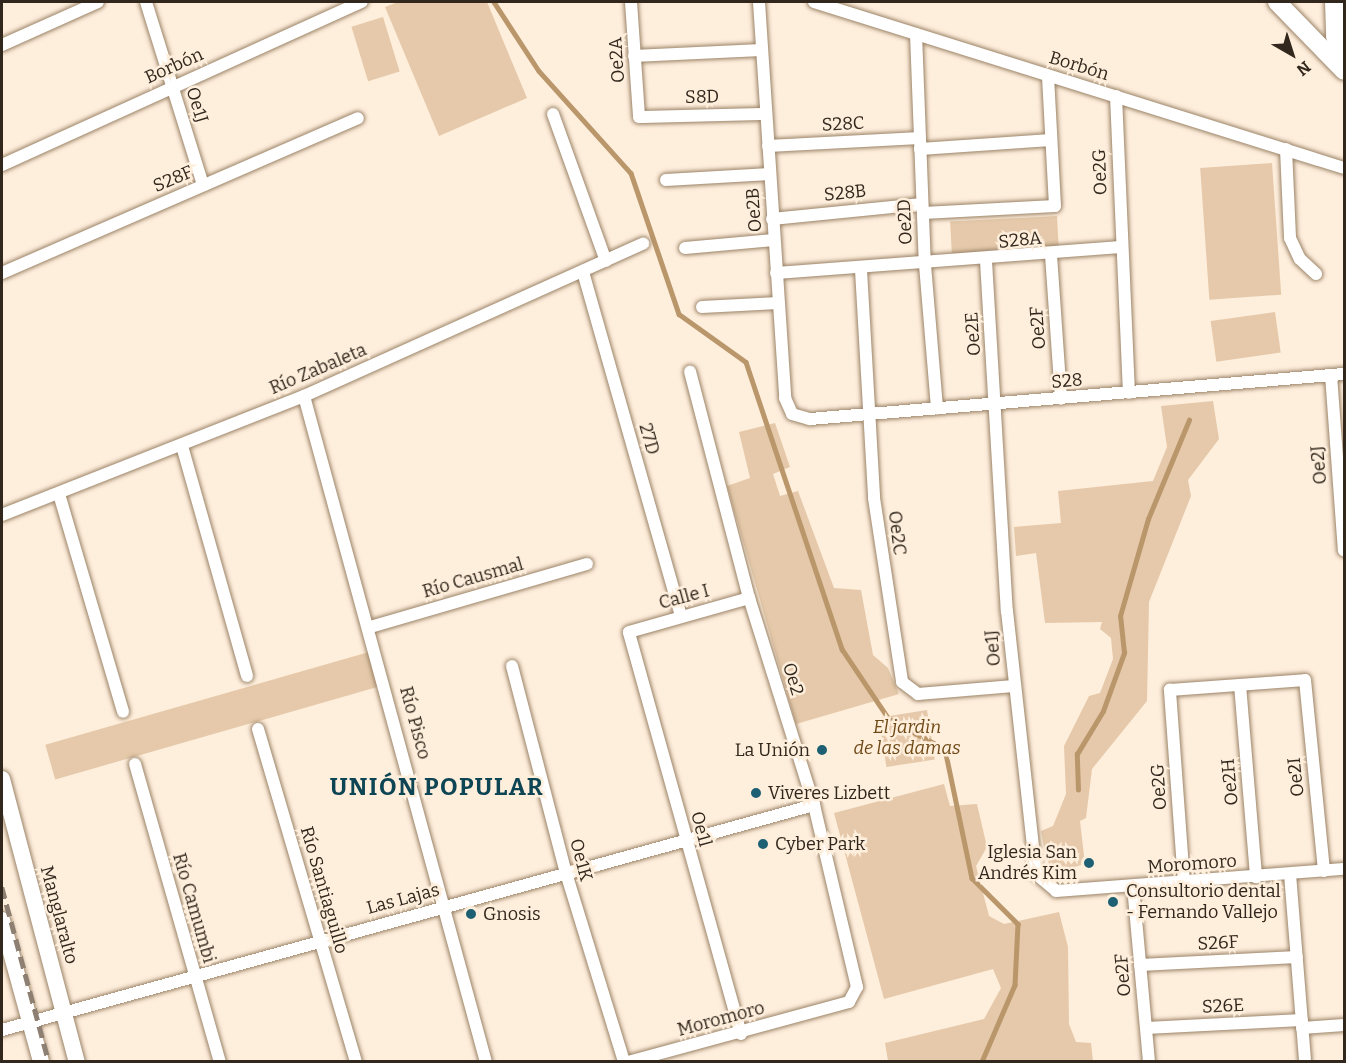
<!DOCTYPE html>
<meta charset="utf-8">
<style>
body{margin:0}
#map{position:relative;width:1346px;height:1063px;overflow:hidden;background:#feeedc;font-family:Bitter,serif}
div>[style]{position:absolute}
[style*='--x']{left:calc(var(--x)*1px);top:calc(var(--y)*1px);width:calc(var(--w)*1px);rotate:calc(var(--a)*1deg)}
.green>*{inset:0;background:#e5c9aa;transform-origin:0 0}
.stream>*{height:4.5px;margin:-2.25px;padding:0 2.25px;transform-origin:2.25px;border-radius:2.25px;background:#ba966b}
.roads{filter:drop-shadow(0 0 2px #9b8367) drop-shadow(0 0 2px #9b8367)}
.minor>*{height:12px;margin:-6px;padding:0 6px;transform-origin:6px;border-radius:6px;background:#fff}
.secondary>*{height:16px;margin:-8px;padding:0 8px;transform-origin:8px;border-radius:8px;background:#fff}
.primary>*{height:18px;margin:-9px;padding:0 9px;transform-origin:9px;border-radius:9px;background:#fff}
.rail>*{height:4.5px;margin-top:-2.25px;transform-origin:0;background:repeating-linear-gradient(90deg,#8d8072 0 12px,transparent 0 18px)}
.dots>*{width:16px;height:16px;translate:-50% -50%;box-sizing:border-box;border:3px solid #feeedc;border-radius:50%}
span{translate:-50% -50%;white-space:nowrap;text-align:center;line-height:1.15;-webkit-text-stroke:5px #feeedc;paint-order:stroke}
.street-label{font-size:18px;color:#31271c}
.park-label{font-size:18px;color:#6e4916;font-style:italic}
.poi-label{font-size:18px;color:#31271c}
.right{translate:-100% -50%;text-align:right}
.left{translate:0 -50%;text-align:left}
.district-label{font-size:24px;color:#0d4554;font-weight:700;letter-spacing:1.5px}
.frame{position:absolute;inset:0;border:3px solid #31271c;pointer-events:none}
.north{position:absolute;left:1262px;top:24px;width:60px;height:60px;-webkit-text-stroke:4px #feeedc;paint-order:stroke;rotate:141deg;font-size:16px;font-weight:700;line-height:24px;text-align:center;color:#31271c}
.north::after{content:'';display:block;margin:auto;width:21px;height:27px;background:#31271c;clip-path:polygon(50% 0,100% 100%,50% 72%,0 100%)}
</style>
<div id="map">
<div class="green">
<div style="clip-path:polygon(398px 2px,487px 2px,527px 98px,439px 136px,385px 7px)"></div>
<div style="left:383px;top:17px;width:57px;height:33px;rotate:73deg"></div>
<div style="left:1272px;top:163px;width:132px;height:72px;rotate:86deg"></div>
<div style="left:1057px;top:216px;width:34px;height:107px;rotate:87deg"></div>
<div style="left:1275px;top:312px;width:41px;height:65px;rotate:82deg"></div>
<div style="clip-path:polygon(1213px 401px,1219px 439px,1188px 480px,1191px 496px,1149px 602px,1147px 701px,1092px 769px,1086px 818px,1080px 821px,1085px 864px,1063px 870px,1047px 863px,1041px 831px,1053px 826px,1066px 794px,1064px 746px,1089px 696px,1100px 693px,1113px 659px,1111px 638px,1100px 629px,1102px 622px,1045px 623px,1036px 553px,1016px 556px,1014px 527px,1061px 523px,1058px 491px,1153px 481px,1167px 447px,1161px 406px)"></div>
<div style="clip-path:polygon(775px 423px,790px 467px,773px 474px,780px 496px,798px 491px,834px 588px,861px 590px,873px 655px,888px 668px,899px 694px,796px 724px,727px 486px,750px 478px,739px 432px)"></div>
<div style="left:376px;top:650px;width:36px;height:344px;rotate:74deg"></div>
<div style="left:927px;top:710px;width:50px;height:49px;rotate:81deg"></div>
<div style="clip-path:polygon(944px 784px,950px 806px,977px 804px,987px 847px,976px 866px,989px 916px,1004px 924px,1059px 912px,1068px 947px,1069px 1024px,1076px 1042px,1091px 1043px,1093px 1061px,888px 1061px,885px 1043px,984px 1019px,1001px 988px,993px 969px,884px 999px,834px 813px)"></div>
</div>
<div class="stream">
<div style="--x:494;--y:2;--w:82;--a:56.9"></div>
<div style="--x:539;--y:71;--w:137;--a:48"></div>
<div style="--x:631;--y:173;--w:149;--a:71.2"></div>
<div style="--x:679;--y:314;--w:82;--a:35.6"></div>
<div style="--x:746;--y:362;--w:303;--a:71.5"></div>
<div style="--x:842;--y:649;--w:84;--a:56.1"></div>
<div style="--x:889;--y:719;--w:64;--a:28.2"></div>
<div style="--x:945;--y:749;--w:132;--a:78.2"></div>
<div style="--x:972;--y:878;--w:65;--a:45"></div>
<div style="--x:1018;--y:924;--w:61;--a:92.8"></div>
<div style="--x:1015;--y:985;--w:84;--a:113.2"></div>
<div style="--x:1078;--y:790;--w:36;--a:-92"></div>
<div style="--x:1077;--y:754;--w:50;--a:-58.8"></div>
<div style="--x:1103;--y:711;--w:62;--a:-70.1"></div>
<div style="--x:1124;--y:653;--w:37;--a:-96"></div>
<div style="--x:1120;--y:616;--w:101;--a:-73.9"></div>
<div style="--x:1148;--y:519;--w:107;--a:-67.5"></div>
</div>
<div class="roads">
<div class="minor">
<div style="--x:146;--y:2;--w:192;--a:72.7"></div>
<div style="--x:631;--y:2;--w:115;--a:86"></div>
<div style="--x:639;--y:117;--w:126;--a:-1.4"></div>
<div style="--x:759;--y:2;--w:397;--a:86.2"></div>
<div style="--x:785;--y:398;--w:17;--a:66"></div>
<div style="--x:792;--y:414;--w:19;--a:16"></div>
<div style="--x:810;--y:419;--w:536;--a:-4.82"></div>
<div style="--x:814;--y:2;--w:555;--a:17.39"></div>
<div style="--x:916;--y:34;--w:231;--a:87.8"></div>
<div style="--x:925;--y:265;--w:144;--a:85.2"></div>
<div style="--x:2;--y:45;--w:105;--a:-24.1"></div>
<div style="--x:634;--y:56;--w:127;--a:-2.7"></div>
<div style="--x:1116;--y:96;--w:297;--a:87.5"></div>
<div style="--x:553;--y:114;--w:156;--a:70.2"></div>
<div style="--x:768;--y:146;--w:152;--a:-3"></div>
<div style="--x:920;--y:149;--w:131;--a:-3.9"></div>
<div style="--x:1286;--y:149;--w:89;--a:87.4"></div>
<div style="--x:1290;--y:238;--w:23;--a:65"></div>
<div style="--x:1300;--y:259;--w:22;--a:43"></div>
<div style="--x:2;--y:165;--w:395;--a:-24.4"></div>
<div style="--x:666;--y:180;--w:104;--a:-3.3"></div>
<div style="--x:923;--y:213;--w:132;--a:-3"></div>
<div style="--x:1055;--y:206;--w:131;--a:-93.1"></div>
<div style="--x:772;--y:219;--w:151;--a:-5.7"></div>
<div style="--x:685;--y:248;--w:89;--a:-5.1"></div>
<div style="--x:1051;--y:255;--w:144;--a:86"></div>
<div style="--x:986;--y:261;--w:351;--a:86.6"></div>
<div style="--x:1007;--y:611;--w:265;--a:83.7"></div>
<div style="--x:1036;--y:874;--w:26;--a:40"></div>
<div style="--x:1056;--y:891;--w:289;--a:-4.4"></div>
<div style="--x:861;--y:270;--w:228;--a:86.7"></div>
<div style="--x:874;--y:498;--w:186;--a:81.3"></div>
<div style="--x:902;--y:682;--w:20;--a:37"></div>
<div style="--x:918;--y:694;--w:96;--a:-4.8"></div>
<div style="--x:583;--y:272;--w:358;--a:74.1"></div>
<div style="--x:2;--y:273;--w:388;--a:-23.5"></div>
<div style="--x:776;--y:273;--w:346;--a:-4.3"></div>
<div style="--x:702;--y:307;--w:76;--a:-3"></div>
<div style="--x:1331;--y:375;--w:176;--a:85.8"></div>
<div style="--x:304;--y:396;--w:690;--a:74.72"></div>
<div style="--x:182;--y:446;--w:239;--a:74.2"></div>
<div style="--x:59;--y:494;--w:227;--a:73.6"></div>
<div style="--x:2;--y:515;--w:325;--a:-21.5"></div>
<div style="--x:304;--y:396;--w:372;--a:-24.2"></div>
<div style="--x:370;--y:627;--w:226;--a:-16.2"></div>
<div style="--x:512;--y:666;--w:214;--a:75.4"></div>
<div style="--x:566;--y:873;--w:198;--a:72.9"></div>
<div style="--x:1240;--y:685;--w:193;--a:85.2"></div>
<div style="--x:258;--y:729;--w:347;--a:73.6"></div>
<div style="--x:135;--y:764;--w:310;--a:74.1"></div>
<div style="--x:1290;--y:874;--w:189;--a:85.4"></div>
<div style="--x:1184;--y:882;--w:193;--a:-94.2"></div>
<div style="--x:1170;--y:690;--w:135;--a:-4.2"></div>
<div style="--x:1305;--y:680;--w:192;--a:84.3"></div>
<div style="--x:1133;--y:886;--w:177;--a:84.8"></div>
<div style="--x:1140;--y:965;--w:157;--a:-2.9"></div>
<div style="--x:1146;--y:1028;--w:156;--a:-2.9"></div>
<div style="--x:1302;--y:1028;--w:42;--a:-4.1"></div>
<div style="--x:2;--y:1030;--w:843;--a:-15.49"></div>
<div style="--x:741;--y:1034;--w:417;--a:-105.6"></div>
<div style="--x:629;--y:632;--w:125;--a:-15.8"></div>
<div style="--x:628;--y:1062;--w:229;--a:-15.2"></div>
<div style="--x:849;--y:1002;--w:17;--a:-62"></div>
<div style="--x:857;--y:987;--w:187;--a:-103.3"></div>
<div style="--x:814;--y:805;--w:217;--a:-107.4"></div>
<div style="--x:749;--y:598;--w:234;--a:-104.6"></div>
</div>
<div class="secondary">
<div style="--x:2;--y:779;--w:293;--a:75.2"></div>
<div style="--x:2;--y:920;--w:147;--a:74.6"></div>
</div>
<div class="primary">
<div style="--x:1277;--y:2;--w:96;--a:45.8"></div>
<div style="--x:1334;--y:2;--w:34;--a:88"></div>
<div style="--x:1335;--y:36;--w:29;--a:72"></div>
</div>
</div>
<div class="rail">
<div style="--x:2;--y:887;--w:181;--a:75"></div>
</div>
<div class="dots">
<div style="left:822px;top:750px;background:#1d6073"></div>
<div style="left:756px;top:793px;background:#1d6073"></div>
<div style="left:763px;top:844px;background:#1d6073"></div>
<div style="left:1089px;top:863px;background:#1d6073"></div>
<div style="left:1113px;top:902px;background:#1d6073"></div>
<div style="left:471px;top:914px;background:#1d6073"></div>
</div>
<div class="street-label">
<span style="left:617px;top:60px;rotate:-94deg">Oe2A</span>
<span style="left:174px;top:66px;rotate:-24deg">Borbón</span>
<span style="left:1079px;top:66px;rotate:17deg">Borbón</span>
<span style="left:702px;top:97px;rotate:-1deg">S8D</span>
<span style="left:197px;top:105px;rotate:73deg">Oe1J</span>
<span style="left:843px;top:124px;rotate:-3deg">S28C</span>
<span style="left:1100px;top:172px;rotate:-92deg">Oe2G</span>
<span style="left:173px;top:179px;rotate:-23deg">S28F</span>
<span style="left:845px;top:193px;rotate:-6deg">S28B</span>
<span style="left:754px;top:210px;rotate:-94deg">Oe2B</span>
<span style="left:905px;top:222px;rotate:-93deg">Oe2D</span>
<span style="left:1020px;top:240px;rotate:-6deg">S28A</span>
<span style="left:1038px;top:328px;rotate:-94deg">Oe2F</span>
<span style="left:973px;top:334px;rotate:-94deg">Oe2E</span>
<span style="left:318px;top:369px;rotate:-23deg">Río Zabaleta</span>
<span style="left:1067px;top:381px;rotate:-5deg">S28</span>
<span style="left:649px;top:439px;rotate:74deg">27D</span>
<span style="left:1319px;top:465px;rotate:-95deg">Oe2J</span>
<span style="left:897px;top:533px;rotate:83deg">Oe2C</span>
<span style="left:473px;top:578px;rotate:-16deg">Río Causmal</span>
<span style="left:684px;top:597px;rotate:-15deg">Calle I</span>
<span style="left:993px;top:648px;rotate:-95deg">Oe1J</span>
<span style="left:793px;top:679px;rotate:73deg">Oe2</span>
<span style="left:415px;top:723px;rotate:75deg">Río Pisco</span>
<span style="left:1296px;top:777px;rotate:-96deg">Oe2I</span>
<span style="left:1230px;top:782px;rotate:-95deg">Oe2H</span>
<span style="left:1159px;top:787px;rotate:-94deg">Oe2G</span>
<span style="left:701px;top:829px;rotate:75deg">Oe1l</span>
<span style="left:581px;top:860px;rotate:75deg">Oe1K</span>
<span style="left:1192px;top:864px;rotate:-4deg">Moromoro</span>
<span style="left:324px;top:890px;rotate:74deg">Río Santiaguillo</span>
<span style="left:403px;top:899px;rotate:-15deg">Las Lajas</span>
<span style="left:194px;top:908px;rotate:74deg">Río Camumbi</span>
<span style="left:59px;top:915px;rotate:75deg">Manglaralto</span>
<span style="left:1218px;top:943px;rotate:-3deg">S26F</span>
<span style="left:1123px;top:975px;rotate:-95deg">Oe2F</span>
<span style="left:1223px;top:1006px;rotate:-3deg">S26E</span>
<span style="left:721px;top:1019px;rotate:-15deg">Moromoro</span>
</div>
<div class="park-label">
<span style="left:907px;top:738px">El jardin<br>de las damas</span>
</div>
<div class="poi-label">
<span class="right" style="left:810px;top:750px">La Unión</span>
<span class="left" style="left:768px;top:793px">Viveres Lizbett</span>
<span class="left" style="left:775px;top:844px">Cyber Park</span>
<span class="right" style="left:1077px;top:863px">Iglesia San<br>Andrés Kim</span>
<span class="left" style="left:1126px;top:902px">Consultorio dental<br>- Fernando Vallejo</span>
<span class="left" style="left:483px;top:914px">Gnosis</span>
</div>
<div class="district-label">
<span style="left:437px;top:788px">UNIÓN POPULAR</span>
</div>
<div class="frame"></div>
<div class="north">N</div>
</div>
